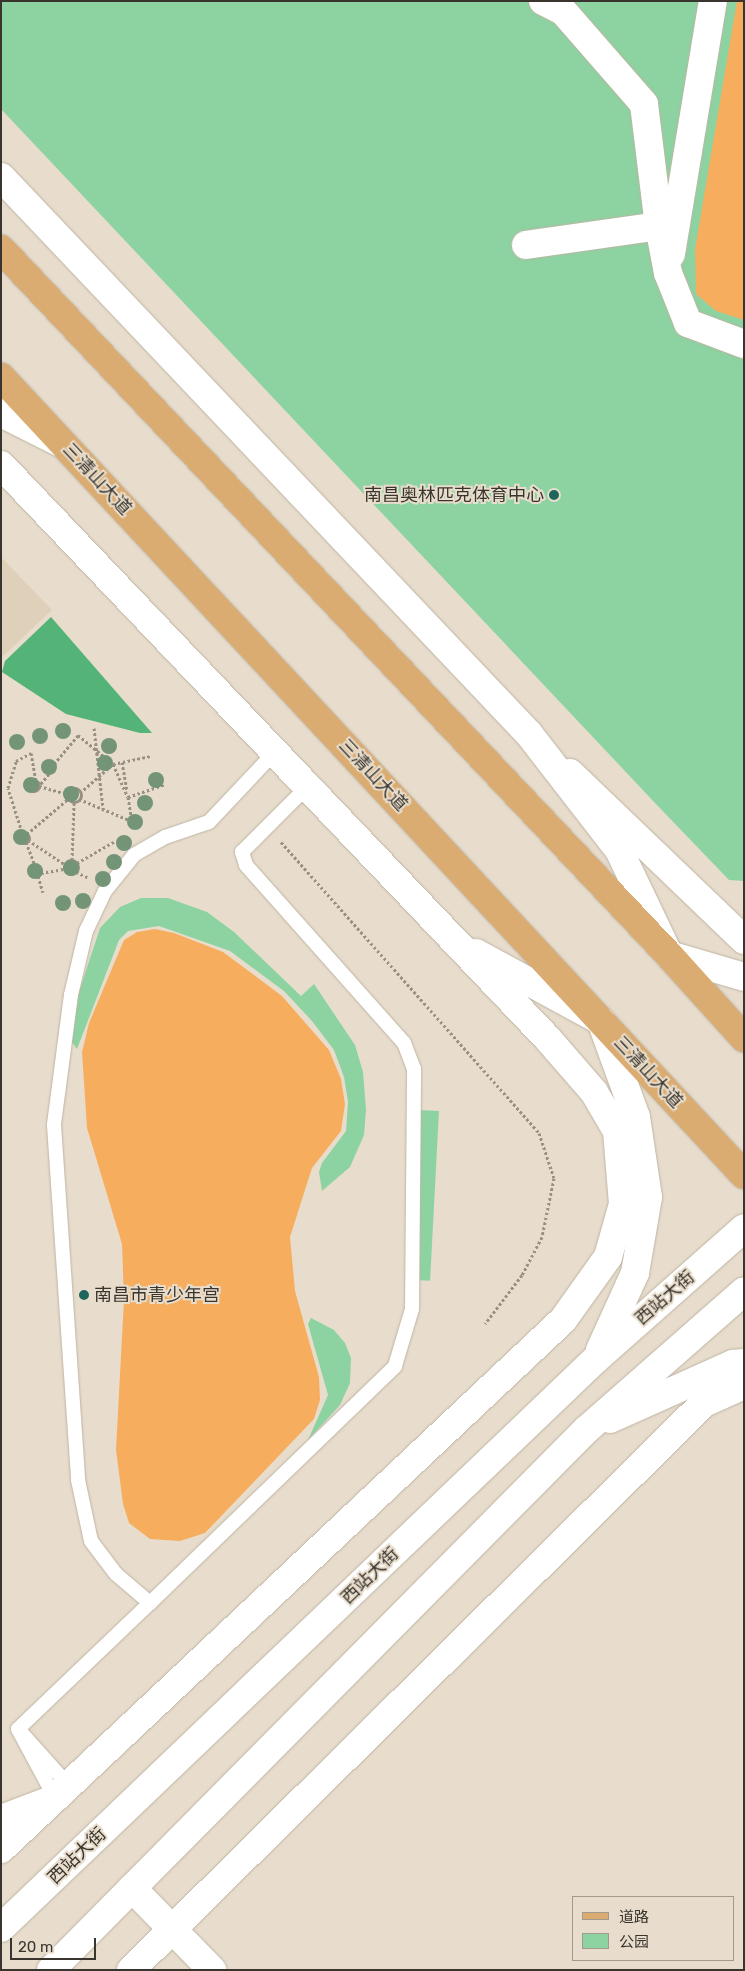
<!DOCTYPE html>
<meta charset="utf-8">
<style>
body{margin:0}
#map{position:relative;width:745px;height:1971px;overflow:hidden;background:#e8ddcc;font-family:Rubik,"Noto Sans SC",sans-serif}
div>[style]{position:absolute}
[style*='--x']{left:calc(var(--x)*1px);top:calc(var(--y)*1px);width:calc(var(--w)*1px);rotate:calc(var(--a)*1deg)}
.built>*{inset:0;background:#dfd0b9}
.green>*{inset:0;background:#8cd3a1;transform-origin:0 0}
.forest>*{inset:0;background:#54b376}
.building>*{inset:0;background:#f6ae5e}
.path>*{height:3px;margin-top:-1.5px;transform-origin:0;background:repeating-linear-gradient(90deg,#979083 0 2.5px,transparent 0 5px)}
.path>.ring{margin:-1.5px;padding:0;box-sizing:content-box;background:none;border:3px solid #979083;border-radius:50%}
.roads{filter:drop-shadow(0 0 1px #bfb4a4) drop-shadow(0 0 1px #bfb4a4)}
.service>*{height:14px;margin:-7px;padding:0 7px;transform-origin:7px;border-radius:7px;background:#fff}
.minor>*{height:28px;margin:-14px;padding:0 14px;transform-origin:14px;border-radius:14px;background:#fff}
.tertiary>*{height:28px;margin:-14px;padding:0 14px;transform-origin:14px;border-radius:14px;background:#fff}
.secondary>*{height:28px;margin:-14px;padding:0 14px;transform-origin:14px;border-radius:14px;background:#fff}
.primary>*{height:28px;margin:-14px;padding:0 14px;transform-origin:14px;border-radius:14px;background:#dbac71}
.trees>*{width:16px;height:16px;margin:-8px;border-radius:50%;background:#739477}
.dots>*{width:14px;height:14px;translate:-50% -50%;box-sizing:border-box;border:2px solid #e8ddcc;border-radius:50%}
span{translate:-50% -50%;white-space:nowrap;text-align:center;line-height:1.15;-webkit-text-stroke:4px #e8ddcc;paint-order:stroke}
.street-label{font-size:18px;color:#39352e}
.poi-label{font-size:18px;color:#39352e}
.right{translate:-100% -50%;text-align:right}
.left{translate:0 -50%;text-align:left}
.frame{position:absolute;inset:0;border:2px solid #39352e;pointer-events:none}
.legend{position:absolute;left:572px;top:1896px;width:162px;height:65px;box-sizing:border-box;background:#e8ddcc;border:1px solid #a29a8d;margin:0;padding:6px 9px;list-style:none;font-size:15px;color:#39352e}
.legend li{display:flex;align-items:center;gap:10px;height:25px}
.legend b{width:25px;border:1px solid #a29a8d}
.scale{position:absolute;left:10px;top:1938px;width:86px;height:22px;box-sizing:border-box;border:2px solid #39352e;border-top:0;padding-left:6px;font-size:15px;line-height:18px;white-space:nowrap;color:#39352e;-webkit-text-stroke:4px #e8ddcc;paint-order:stroke}
</style>
<div id="map">
<div class="built">
<div style="clip-path:polygon(1px 557px,52px 610px,1px 658px)"></div>
</div>
<div class="green">
<div style="clip-path:polygon(1px 1px,744px 1px,744px 881px,729px 880px,656px 804px,1px 109px)"></div>
<div style="clip-path:polygon(141px 898px,168px 898px,207px 912px,234px 932px,301px 996px,314px 984px,355px 1045px,363px 1072px,366px 1110px,364px 1135px,350px 1167px,322px 1191px,319px 1172px,322px 1163px,346px 1131px,348px 1102px,344px 1077px,334px 1050px,312px 1021px,284px 991px,230px 951px,159px 926px,128px 931px,119px 940px,77px 1049px,71px 1041px,77px 998px,100px 928px,120px 907px)"></div>
<div style="left:418px;top:1110px;width:21px;height:170px;rotate:3deg"></div>
<div style="clip-path:polygon(311px 1318px,334px 1330px,345px 1343px,351px 1358px,350px 1383px,340px 1405px,308px 1440px,328px 1395px,308px 1324px)"></div>
</div>
<div class="forest">
<div style="clip-path:polygon(51px 617px,152px 733px,140px 733px,66px 714px,2px 672px,5px 661px)"></div>
</div>
<div class="building">
<div style="clip-path:polygon(737px 1px,744px 1px,744px 320px,716px 311px,696px 294px,695px 249px)"></div>
<div style="clip-path:polygon(155px 929px,174px 933px,223px 952px,282px 996px,329px 1050px,341px 1079px,345px 1104px,341px 1131px,312px 1168px,290px 1237px,295px 1291px,319px 1377px,320px 1400px,314px 1419px,205px 1533px,180px 1541px,150px 1539px,129px 1523px,123px 1504px,116px 1450px,124px 1299px,122px 1244px,87px 1128px,82px 1052px,89px 1023px,124px 940px,137px 932px)"></div>
</div>
<div class="path">
<div style="--x:94;--y:728;--w:81;--a:83.6"></div>
<div style="--x:122;--y:762;--w:29;--a:80"></div>
<div style="--x:54;--y:764;--w:8;--a:-173"></div>
<div style="--x:46;--y:763;--w:9;--a:96"></div>
<div style="--x:45;--y:772;--w:9;--a:0"></div>
<div style="--x:54;--y:772;--w:8;--a:-90"></div>
<div style="--x:54;--y:764;--w:38;--a:-50"></div>
<div style="--x:78;--y:735;--w:45;--a:39.6"></div>
<div style="--x:113;--y:764;--w:36;--a:66"></div>
<div style="--x:128;--y:797;--w:39;--a:-19"></div>
<div style="--x:49;--y:774;--w:16;--a:130"></div>
<div style="--x:39;--y:786;--w:29;--a:16"></div>
<div class="ring" style="left:28.5px;top:780.5px;width:8px;height:8px"></div>
<div class="ring" style="left:67px;top:788px;width:11px;height:11px"></div>
<div style="--x:80;--y:793;--w:44;--a:-41.3"></div>
<div style="--x:113;--y:764;--w:39;--a:-12"></div>
<div style="--x:128;--y:797;--w:24;--a:81"></div>
<div style="--x:79;--y:799;--w:67;--a:22.8"></div>
<div style="--x:22;--y:832;--w:46;--a:-107.7"></div>
<div style="--x:8;--y:788;--w:28;--a:-73"></div>
<div style="--x:16;--y:761;--w:17;--a:-28"></div>
<div style="--x:31;--y:753;--w:27;--a:80"></div>
<div class="ring" style="left:19px;top:833px;width:7px;height:7px"></div>
<div style="--x:27;--y:834;--w:54;--a:-40.5"></div>
<div style="--x:28;--y:840;--w:43;--a:33.7"></div>
<div style="--x:26;--y:842;--w:26;--a:69"></div>
<div style="--x:281;--y:842;--w:389;--a:48.4"></div>
<div style="--x:539;--y:1133;--w:47;--a:71.6"></div>
<div style="--x:554;--y:1178;--w:60;--a:101.5"></div>
<div style="--x:542;--y:1237;--w:43;--a:117.8"></div>
<div style="--x:522;--y:1275;--w:61;--a:127.1"></div>
<div class="ring" style="left:64px;top:860px;width:11px;height:11px"></div>
<div style="--x:72;--y:860;--w:58;--a:-88"></div>
<div style="--x:77;--y:863;--w:44;--a:-30.1"></div>
<div class="ring" style="left:31px;top:866px;width:7px;height:7px"></div>
<div style="--x:76;--y:872;--w:14;--a:25"></div>
<div style="--x:41;--y:873;--w:23;--a:-10"></div>
<div style="--x:38;--y:876;--w:17;--a:73"></div>
</div>
<div class="roads">
<div class="service">
<div style="--x:274;--y:753;--w:95;--a:133.3"></div>
<div style="--x:209;--y:822;--w:46;--a:161.2"></div>
<div style="--x:165;--y:837;--w:36;--a:150"></div>
<div style="--x:134;--y:855;--w:46;--a:128.9"></div>
<div style="--x:105;--y:891;--w:44;--a:115.4"></div>
<div style="--x:86;--y:931;--w:66;--a:103.2"></div>
<div style="--x:71;--y:995;--w:131;--a:97.5"></div>
<div style="--x:54;--y:1125;--w:356;--a:86.1"></div>
<div style="--x:78;--y:1480;--w:62;--a:78"></div>
<div style="--x:91;--y:1541;--w:41;--a:52.9"></div>
<div style="--x:116;--y:1574;--w:45;--a:40.5"></div>
<div style="--x:150;--y:1603;--w:341;--a:-44"></div>
<div style="--x:395;--y:1366;--w:59;--a:-73.4"></div>
<div style="--x:412;--y:1309;--w:240;--a:-89.5"></div>
<div style="--x:414;--y:1069;--w:28;--a:-111"></div>
<div style="--x:404;--y:1043;--w:238;--a:-131.6"></div>
<div style="--x:246;--y:865;--w:14;--a:-107"></div>
<div style="--x:242;--y:852;--w:91;--a:-45"></div>
<div style="--x:18;--y:1729;--w:182;--a:-43.7"></div>
<div style="--x:55;--y:1798;--w:78;--a:-118.2"></div>
<div style="--x:18;--y:1729;--w:76;--a:48.2"></div>
</div>
<div class="minor">
<div style="--x:543;--y:1;--w:22;--a:27"></div>
<div style="--x:563;--y:11;--w:123;--a:48.9"></div>
<div style="--x:644;--y:104;--w:123;--a:83"></div>
<div style="--x:659;--y:226;--w:48;--a:79.2"></div>
<div style="--x:668;--y:273;--w:54;--a:68.2"></div>
<div style="--x:688;--y:323;--w:60;--a:20.6"></div>
<div style="--x:526;--y:245;--w:134;--a:-8.1"></div>
<div style="--x:671;--y:254;--w:256;--a:-80.6"></div>
<div style="--x:1;--y:413;--w:69;--a:26.6"></div>
<div style="--x:1;--y:1819;--w:57;--a:-20.7"></div>
<div style="--x:132;--y:1888;--w:115;--a:45.7"></div>
</div>
<div class="tertiary">
<div style="--x:570;--y:773;--w:241;--a:43.8"></div>
</div>
<div class="secondary">
<div style="--x:1;--y:177;--w:767;--a:46.53"></div>
<div style="--x:529;--y:734;--w:147;--a:52.2"></div>
<div style="--x:619;--y:850;--w:116;--a:64.5"></div>
<div style="--x:669;--y:955;--w:78;--a:16.3"></div>
<div style="--x:1;--y:465;--w:793;--a:46.38"></div>
<div style="--x:548;--y:1039;--w:70;--a:49"></div>
<div style="--x:594;--y:1092;--w:45;--a:59.5"></div>
<div style="--x:617;--y:1131;--w:73;--a:85.3"></div>
<div style="--x:623;--y:1204;--w:55;--a:105.8"></div>
<div style="--x:608;--y:1257;--w:77;--a:125.5"></div>
<div style="--x:563;--y:1320;--w:772;--a:136.73"></div>
<div style="--x:476;--y:953;--w:142;--a:28.5"></div>
<div style="--x:601;--y:1021;--w:102;--a:70"></div>
<div style="--x:636;--y:1117;--w:81;--a:81.5"></div>
<div style="--x:648;--y:1197;--w:77;--a:99.7"></div>
<div style="--x:635;--y:1273;--w:85;--a:114.4"></div>
<div style="--x:610;--y:1419;--w:135;--a:-24.1"></div>
<div style="--x:733;--y:1364;--w:11;--a:-5"></div>
<div style="--x:1;--y:1928;--w:822;--a:-43.72"></div>
<div style="--x:595;--y:1360;--w:199;--a:-41.5"></div>
<div style="--x:51;--y:1970;--w:760;--a:-45.27"></div>
<div style="--x:586;--y:1430;--w:210;--a:-41.3"></div>
<div style="--x:131;--y:1970;--w:806;--a:-44.7"></div>
<div style="--x:704;--y:1403;--w:44;--a:-24.2"></div>
</div>
<div class="primary">
<div style="--x:1;--y:249;--w:972;--a:46.58"></div>
<div style="--x:669;--y:955;--w:112;--a:47.9"></div>
<div style="--x:1;--y:377;--w:1090;--a:47.04"></div>
</div>
</div>
<div class="trees">
<div style="left:63px;top:731px"></div>
<div style="left:40px;top:736px"></div>
<div style="left:17px;top:742px"></div>
<div style="left:109px;top:746px"></div>
<div style="left:105px;top:763px"></div>
<div style="left:49px;top:767px"></div>
<div style="left:156px;top:780px"></div>
<div style="left:31px;top:785px"></div>
<div style="left:71px;top:794px"></div>
<div style="left:145px;top:803px"></div>
<div style="left:135px;top:822px"></div>
<div style="left:21px;top:837px"></div>
<div style="left:124px;top:843px"></div>
<div style="left:114px;top:862px"></div>
<div style="left:71px;top:868px"></div>
<div style="left:35px;top:871px"></div>
<div style="left:103px;top:879px"></div>
<div style="left:83px;top:901px"></div>
<div style="left:63px;top:903px"></div>
</div>
<div class="dots">
<div style="left:554px;top:495px;background:#1e665c"></div>
<div style="left:84px;top:1295px;background:#1e665c"></div>
</div>
<div class="street-label">
<span style="left:97px;top:479px;rotate:47deg">三清山大道</span>
<span style="left:373px;top:775px;rotate:47deg">三清山大道</span>
<span style="left:648px;top:1072px;rotate:47deg">三清山大道</span>
<span style="left:665px;top:1298px;rotate:-41deg">西站大街</span>
<span style="left:370px;top:1576px;rotate:-44deg">西站大街</span>
<span style="left:77px;top:1856px;rotate:-44deg">西站大街</span>
</div>
<div class="poi-label">
<span class="right" style="left:544px;top:495px">南昌奥林匹克体育中心</span>
<span class="left" style="left:94px;top:1295px">南昌市青少年宫</span>
</div>
<div class="frame"></div>
<ul class="legend">
<li><b style="height:6px;background:#dbac71"></b>道路</li>
<li><b style="height:14px;background:#8cd3a1"></b>公园</li>
</ul>
<div class="scale">20 m</div>
</div>
